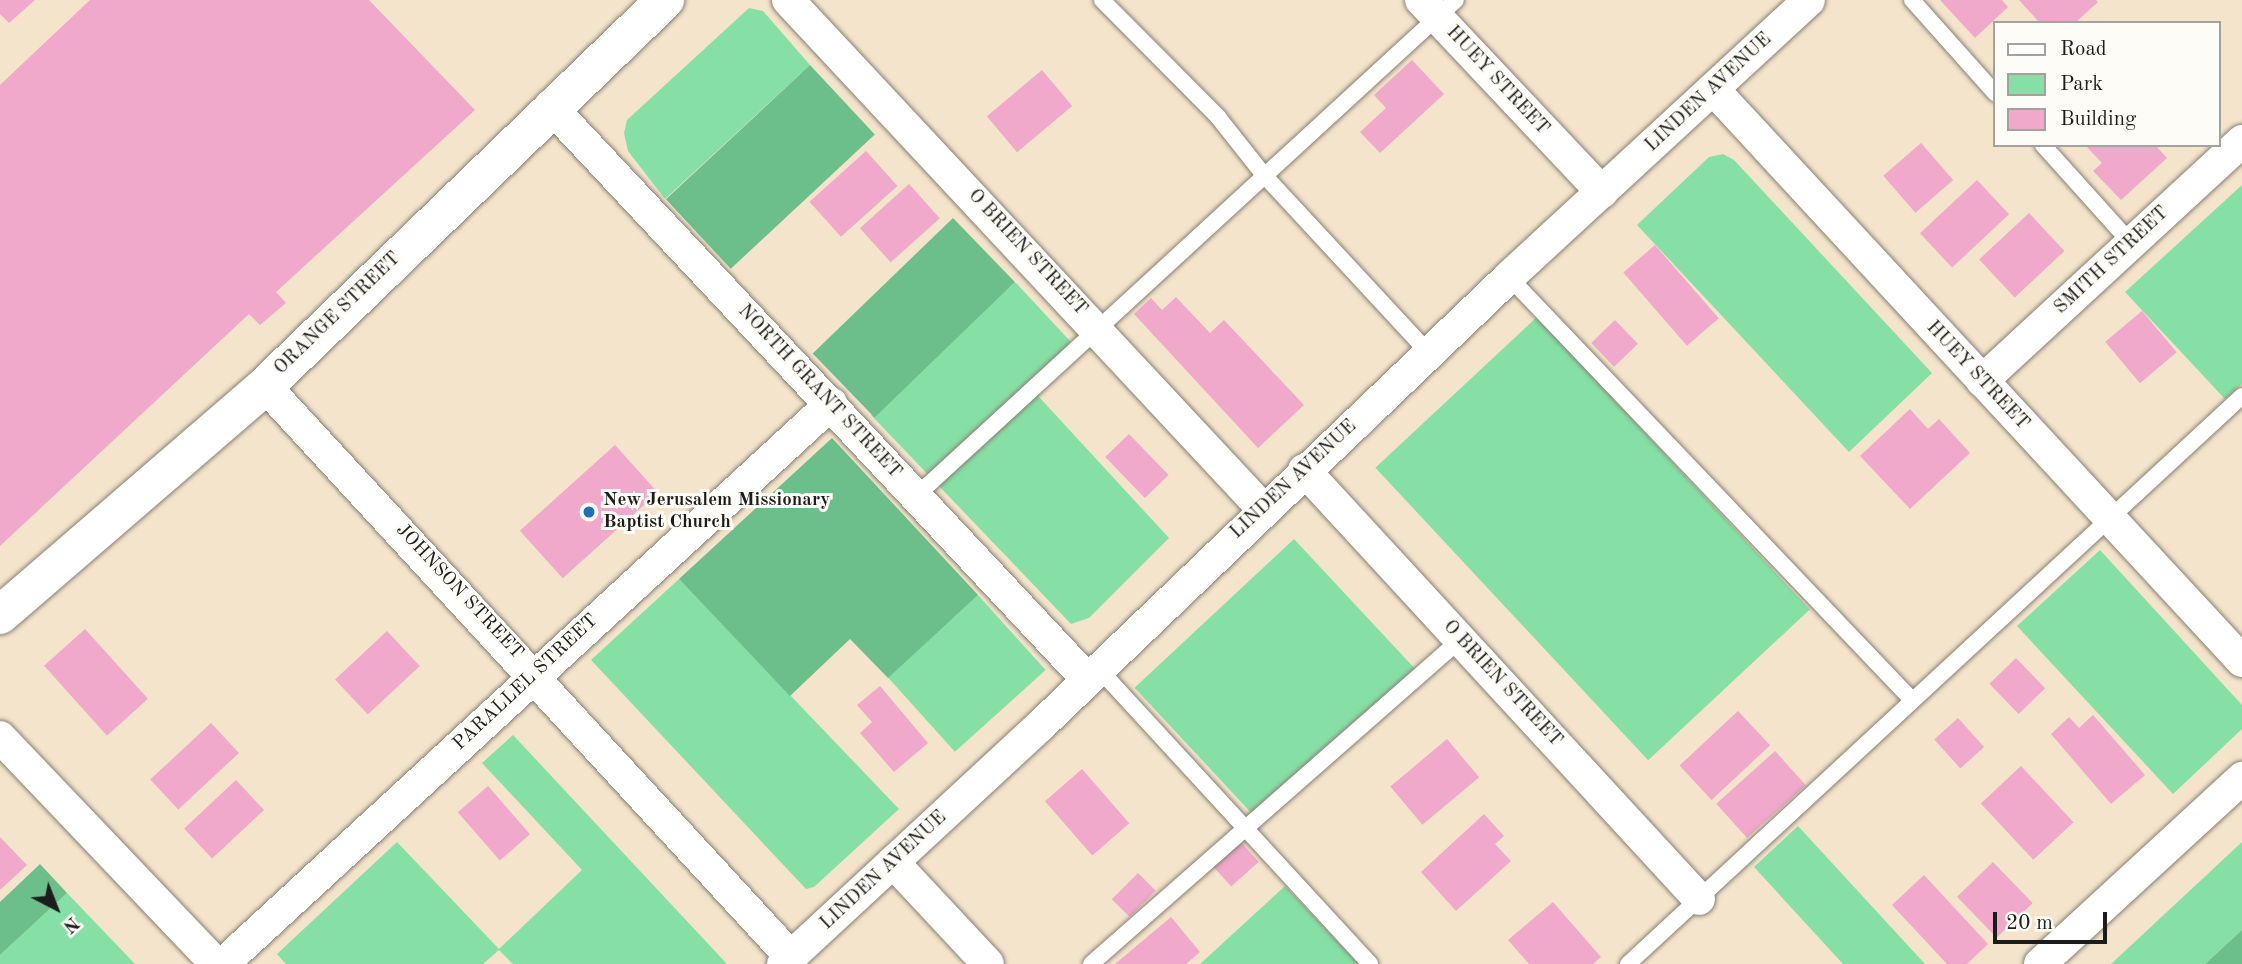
<!DOCTYPE html>
<style>
body{margin:0}
#map{position:relative;width:2242px;height:964px;overflow:hidden;background:#f4e4cb;font-family:"Old Standard TT",serif}
div>[style]{position:absolute}
[style*='--x']{left:calc(var(--x)*1px);top:calc(var(--y)*1px);width:calc(var(--w)*1px);rotate:calc(var(--a)*1deg)}
.green>*{inset:0;background:#86e0a5;transform-origin:0 0}
.forest>*{inset:0;background:#6cbe8a;transform-origin:0 0}
.building>*{inset:0;background:#f0a8cb;transform-origin:0 0}
.roads{filter:drop-shadow(0 0 2px #888074) drop-shadow(0 0 2px #888074)}
.service>*{height:16px;margin:-8px;padding:0 8px;transform-origin:8px;border-radius:8px;background:#fff}
.minor>*{height:32px;margin:-16px;padding:0 16px;transform-origin:16px;border-radius:16px;background:#fff}
.tertiary>*{height:38px;margin:-19px;padding:0 19px;transform-origin:19px;border-radius:19px;background:#fff}
.dots>*{width:19px;height:19px;translate:-50% -50%;box-sizing:border-box;border:4px solid #fdfcf7;border-radius:50%}
span{translate:-50% -50%;white-space:nowrap;text-align:center;line-height:1.15;-webkit-text-stroke:6px #fdfcf7;paint-order:stroke}
.street-label{font-size:19px;color:#1c1c1c}
.poi-label{font-size:19px;color:#1c1c1c;font-weight:700}
.left{translate:0 -50%;text-align:left}
.legend{position:absolute;left:1993px;top:21px;width:228px;height:126px;box-sizing:border-box;background:#fdfcf7;border:2px solid #a3a29f;margin:0;padding:9px 12px;list-style:none;font-size:21px;color:#1c1c1c}
.legend li{display:flex;align-items:center;gap:14px;height:35px}
.legend b{width:35px;border:2px solid #a3a29f}
.north{position:absolute;left:21px;top:873px;width:70px;height:70px;-webkit-text-stroke:5px #fdfcf7;paint-order:stroke;rotate:138deg;font-size:19px;font-weight:700;line-height:28px;text-align:center;color:#1c1c1c}
.north::after{content:'';display:block;margin:auto;width:24px;height:32px;background:#1c1c1c;clip-path:polygon(50% 0,100% 100%,50% 72%,0 100%)}
.scale{position:absolute;left:1993px;top:912px;width:114px;height:32px;box-sizing:border-box;border:4px solid #1c1c1c;border-top:0;padding-left:9px;font-size:21px;line-height:24px;white-space:nowrap;color:#1c1c1c;-webkit-text-stroke:5px #fdfcf7;paint-order:stroke}
</style>
<div id="map">
<div class="green">
<div style="clip-path:polygon(749px 8px,763px 11px,810px 65px,665px 199px,628px 151px,624px 133px,627px 120px)"></div>
<div style="clip-path:polygon(1723px 154px,1734px 160px,1932px 373px,1849px 452px,1637px 225px,1709px 157px)"></div>
<div style="clip-path:polygon(2242px 185px,2242px 384px,2225px 399px,2125px 292px)"></div>
<div style="clip-path:polygon(1015px 282px,1071px 342px,1028px 385px,1169px 538px,1089px 618px,1071px 624px,871px 415px)"></div>
<div style="left:1537px;top:317px;width:400px;height:221px;rotate:47deg"></div>
<div style="left:1294px;top:539px;width:177px;height:218px;rotate:47deg"></div>
<div style="clip-path:polygon(2100px 550px,2242px 705px,2242px 729px,2173px 794px,2017px 626px)"></div>
<div style="clip-path:polygon(679px 579px,899px 809px,814px 887px,806px 889px,591px 660px)"></div>
<div style="left:978px;top:595px;width:101px;height:122px;rotate:48deg"></div>
<div style="clip-path:polygon(513px 735px,727px 964px,513px 964px,499px 950px,483px 964px,286px 964px,277px 954px,397px 842px,499px 949px,582px 870px,482px 763px)"></div>
<div style="clip-path:polygon(1798px 826px,1925px 964px,1843px 964px,1754px 867px)"></div>
<div style="clip-path:polygon(2242px 842px,2242px 930px,2205px 964px,2111px 964px)"></div>
<div style="clip-path:polygon(1285px 886px,1359px 964px,1200px 964px)"></div>
<div style="clip-path:polygon(67px 893px,135px 964px,0 964px,0 955px)"></div>
</div>
<div class="forest">
<div style="left:810px;top:65px;width:95px;height:197px;rotate:47deg"></div>
<div style="left:953px;top:218px;width:89px;height:195px;rotate:46deg"></div>
<div style="clip-path:polygon(832px 438px,978px 595px,888px 678px,850px 639px,790px 696px,679px 579px)"></div>
<div style="clip-path:polygon(40px 864px,67px 893px,0 955px,0 902px)"></div>
<div style="clip-path:polygon(2242px 930px,2242px 964px,2205px 964px)"></div>
</div>
<div class="building">
<div style="clip-path:polygon(0 0,35px 0,9px 23px,0 14px)"></div>
<div style="clip-path:polygon(90px 0,369px 0,475px 110px,276px 292px,286px 303px,260px 325px,249px 314px,0 546px,0 85px)"></div>
<div style="clip-path:polygon(1940px 0,2002px 0,2008px 7px,1975px 38px)"></div>
<div style="clip-path:polygon(2019px 0,2096px 0,2098px 2px,2075px 23px,2040px 23px)"></div>
<div style="clip-path:polygon(1412px 60px,1444px 94px,1380px 153px,1360px 132px,1386px 108px,1374px 95px)"></div>
<div style="left:1042px;top:70px;width:47px;height:72px;rotate:50deg"></div>
<div style="left:1921px;top:143px;width:49px;height:50px;rotate:49deg"></div>
<div style="clip-path:polygon(2085px 145px,2155px 145px,2167px 158px,2121px 200px,2093px 171px,2102px 163px)"></div>
<div style="left:866px;top:151px;width:47px;height:76px;rotate:48deg"></div>
<div style="left:1977px;top:180px;width:47px;height:78px;rotate:47deg"></div>
<div style="left:909px;top:184px;width:46px;height:66px;rotate:48deg"></div>
<div style="left:2029px;top:213px;width:52px;height:68px;rotate:47deg"></div>
<div style="left:1655px;top:245px;width:97px;height:42px;rotate:49deg"></div>
<div style="clip-path:polygon(1176px 297px,1210px 333px,1224px 320px,1304px 405px,1258px 448px,1134px 314px,1151px 298px,1162px 310px)"></div>
<div style="left:2142px;top:311px;width:54px;height:48px;rotate:50deg"></div>
<div style="left:1615px;top:320px;width:33px;height:33px;rotate:46deg"></div>
<div style="clip-path:polygon(1910px 409px,1928px 429px,1939px 419px,1970px 453px,1910px 509px,1860px 456px)"></div>
<div style="left:1129px;top:434px;width:57px;height:33px;rotate:46deg"></div>
<div style="left:615px;top:445px;width:64px;height:128px;rotate:48deg"></div>
<div style="left:85px;top:629px;width:94px;height:55px;rotate:48deg"></div>
<div style="left:387px;top:631px;width:48px;height:71px;rotate:47deg"></div>
<div style="left:2016px;top:658px;width:42px;height:37px;rotate:46deg"></div>
<div style="clip-path:polygon(880px 686px,928px 743px,894px 772px,860px 733px,872px 722px,857px 705px)"></div>
<div style="left:1738px;top:711px;width:47px;height:80px;rotate:47deg"></div>
<div style="clip-path:polygon(2093px 715px,2145px 775px,2111px 804px,2051px 734px,2069px 717px,2079px 728px)"></div>
<div style="left:1958px;top:718px;width:39px;height:32px;rotate:48deg"></div>
<div style="left:211px;top:723px;width:41px;height:83px;rotate:47deg"></div>
<div style="left:1447px;top:739px;width:50px;height:74px;rotate:50deg"></div>
<div style="left:1775px;top:751px;width:46px;height:79px;rotate:48deg"></div>
<div style="left:2021px;top:766px;width:77px;height:55px;rotate:47deg"></div>
<div style="left:1082px;top:769px;width:72px;height:49px;rotate:49deg"></div>
<div style="left:236px;top:780px;width:41px;height:71px;rotate:47deg"></div>
<div style="left:488px;top:786px;width:64px;height:40px;rotate:49deg"></div>
<div style="clip-path:polygon(1484px 814px,1504px 836px,1495px 844px,1511px 861px,1456px 911px,1421px 872px)"></div>
<div style="clip-path:polygon(0 837px,27px 865px,0 890px)"></div>
<div style="left:1240px;top:841px;width:28px;height:37px;rotate:48deg"></div>
<div style="left:1993px;top:862px;width:57px;height:50px;rotate:46deg"></div>
<div style="left:1138px;top:873px;width:25px;height:37px;rotate:45deg"></div>
<div style="clip-path:polygon(1924px 875px,1988px 944px,1967px 964px,1947px 964px,1892px 905px)"></div>
<div style="clip-path:polygon(1553px 902px,1601px 957px,1593px 964px,1529px 964px,1508px 940px)"></div>
<div style="clip-path:polygon(1171px 917px,1200px 952px,1186px 964px,1115px 964px)"></div>
</div>
<div class="roads">
<div class="service">
<div style="--x:1102;--y:0;--w:165;--a:45.2"></div>
<div style="--x:1218;--y:117;--w:73;--a:51.7"></div>
<div style="--x:1263;--y:174;--w:244;--a:47.2"></div>
<div style="--x:1912;--y:0;--w:125;--a:48.3"></div>
<div style="--x:2043;--y:145;--w:132;--a:48.1"></div>
<div style="--x:1509;--y:277;--w:584;--a:46.39"></div>
<div style="--x:916;--y:496;--w:733;--a:-42.57"></div>
<div style="--x:1098;--y:668;--w:402;--a:47.4"></div>
<div style="--x:1091;--y:964;--w:492;--a:-41.3"></div>
<div style="--x:1628;--y:964;--w:836;--a:-42.77"></div>
</div>
<div class="minor">
<div style="--x:788;--y:0;--w:696;--a:46.98"></div>
<div style="--x:1421;--y:0;--w:264;--a:46.7"></div>
<div style="--x:1713;--y:89;--w:779;--a:47.24"></div>
<div style="--x:550;--y:106;--w:785;--a:46.86"></div>
<div style="--x:1982;--y:381;--w:354;--a:-42.7"></div>
<div style="--x:265;--y:386;--w:776;--a:47.35"></div>
<div style="--x:1304;--y:470;--w:583;--a:47.36"></div>
<div style="--x:0;--y:737;--w:313;--a:46.4"></div>
<div style="--x:893;--y:862;--w:139;--a:47"></div>
<div style="--x:223;--y:964;--w:827;--a:-42.65"></div>
<div style="--x:783;--y:964;--w:350;--a:-42.8"></div>
<div style="--x:1040;--y:726;--w:649;--a:-43.75"></div>
<div style="--x:1509;--y:277;--w:408;--a:-42.7"></div>
<div style="--x:2040;--y:964;--w:275;--a:-42.6"></div>
</div>
<div class="tertiary">
<div style="--x:0;--y:615;--w:350;--a:-40.8"></div>
<div style="--x:265;--y:386;--w:556;--a:-43.98"></div>
</div>
</div>
<div class="dots">
<div style="left:589px;top:512px;background:#1f6fb2"></div>
</div>
<div class="street-label">
<span style="left:1497px;top:81px;rotate:47deg">HUEY STREET</span>
<span style="left:1709px;top:93px;rotate:-43deg">LINDEN AVENUE</span>
<span style="left:1027px;top:253px;rotate:47deg">O BRIEN STREET</span>
<span style="left:2112px;top:261px;rotate:-43deg">SMITH STREET</span>
<span style="left:338px;top:314px;rotate:-44deg">ORANGE STREET</span>
<span style="left:1977px;top:376px;rotate:47deg">HUEY STREET</span>
<span style="left:819px;top:392px;rotate:47deg">NORTH GRANT STREET</span>
<span style="left:1294px;top:480px;rotate:-43deg">LINDEN AVENUE</span>
<span style="left:459px;top:592px;rotate:47deg">JOHNSON STREET</span>
<span style="left:526px;top:683px;rotate:-43deg">PARALLEL STREET</span>
<span style="left:1502px;top:684px;rotate:47deg">O BRIEN STREET</span>
<span style="left:884px;top:871px;rotate:-43deg">LINDEN AVENUE</span>
</div>
<div class="poi-label">
<span class="left" style="left:603px;top:512px">New Jerusalem Missionary<br>Baptist Church</span>
</div>
<ul class="legend">
<li><b style="height:9px;background:#fff"></b>Road</li>
<li><b style="height:19px;background:#86e0a5"></b>Park</li>
<li><b style="height:19px;background:#f0a8cb"></b>Building</li>
</ul>
<div class="north">N</div>
<div class="scale">20 m</div>
</div>
